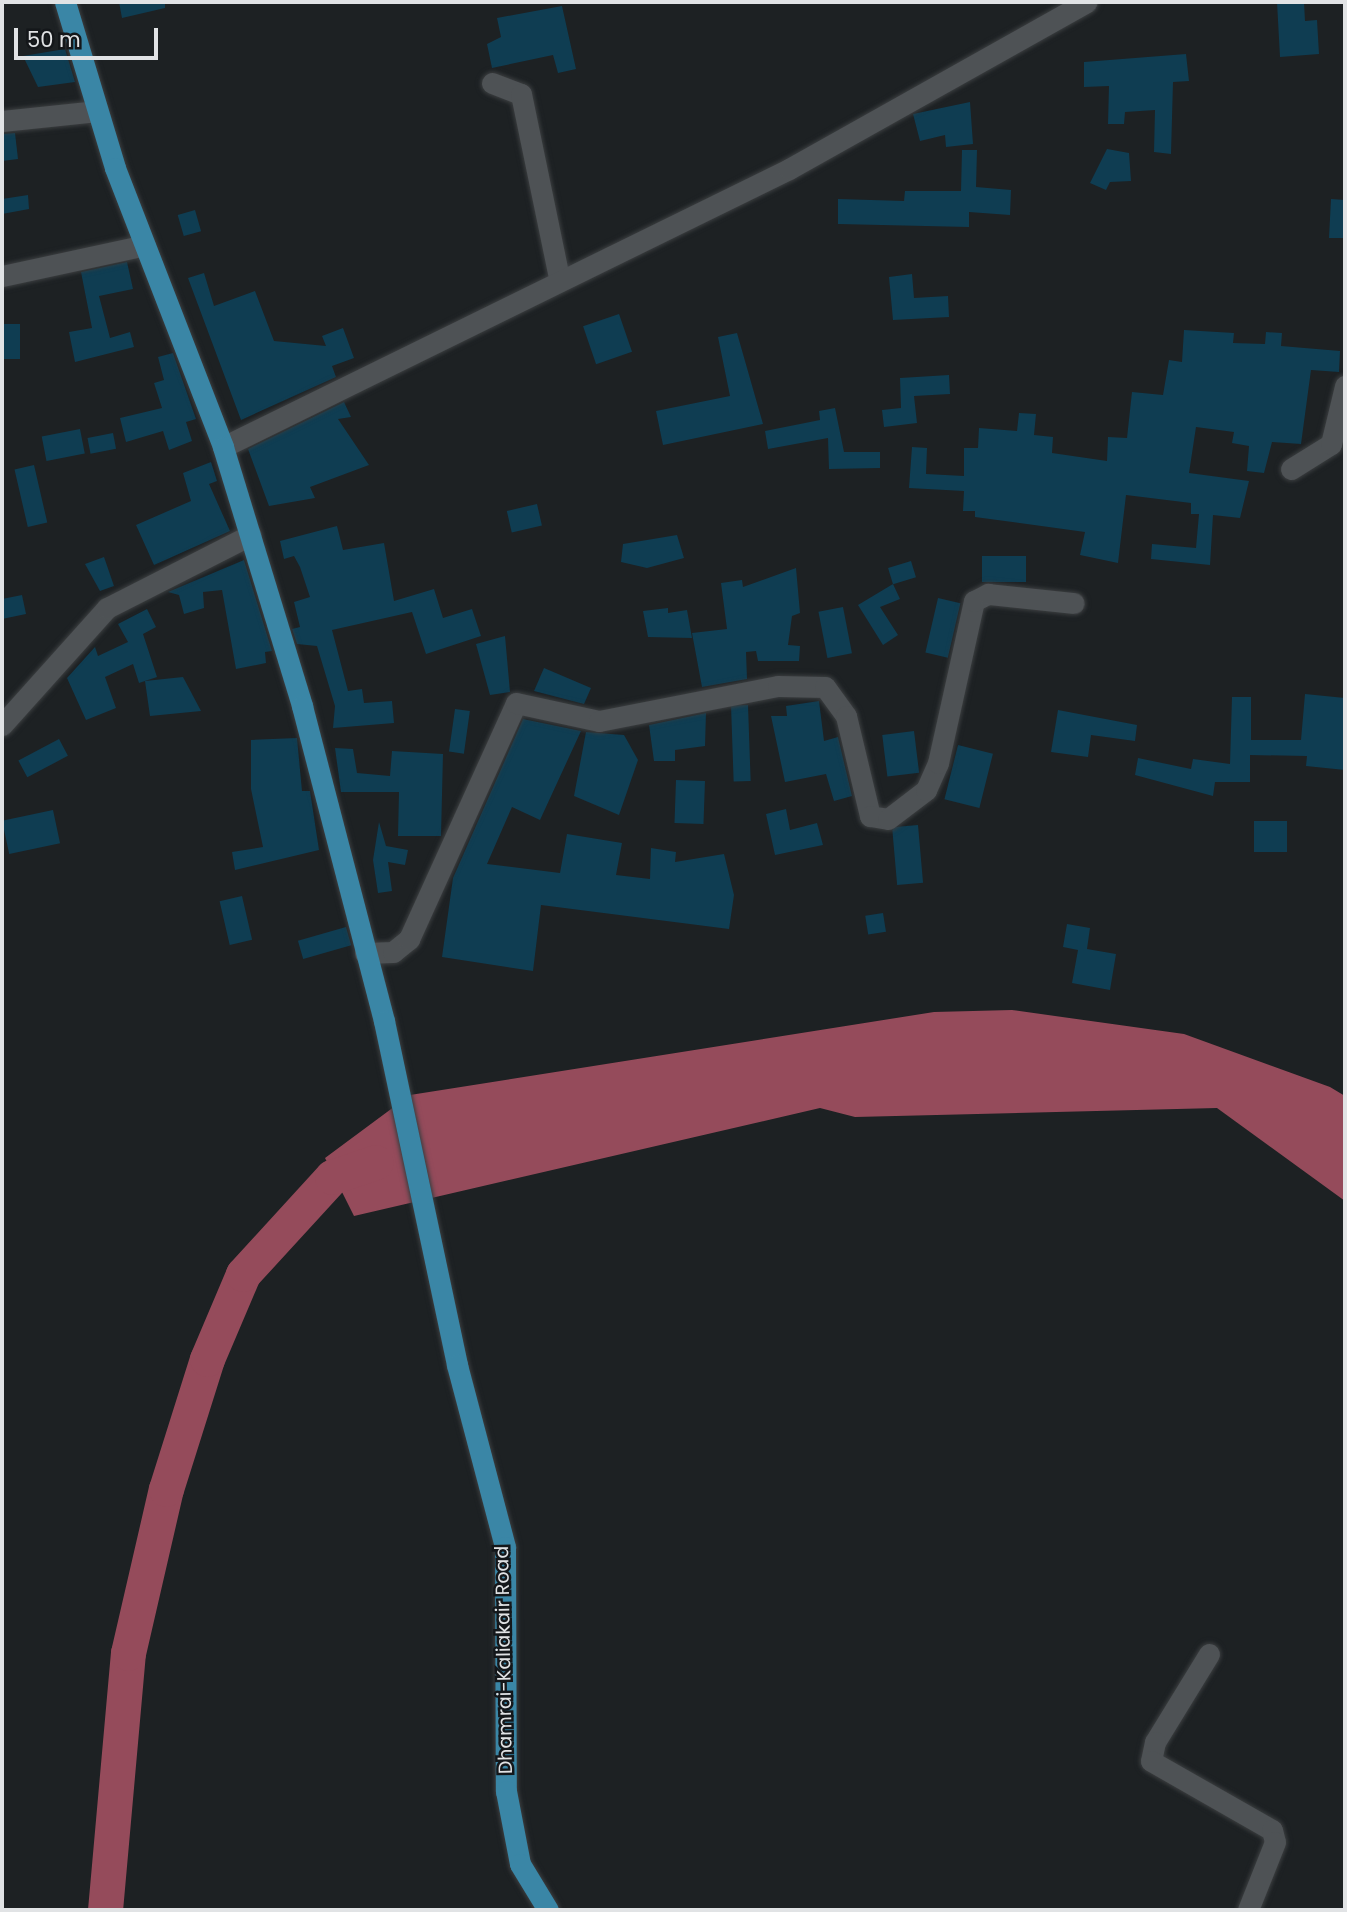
<!DOCTYPE html>
<style>
body{margin:0}
#map{position:relative;width:1347px;height:1912px;overflow:hidden;background:#1d2123;font-family:Poppins,sans-serif}
div>[style]{position:absolute}
[style*='--x']{left:calc(var(--x)*1px);top:calc(var(--y)*1px);width:calc(var(--w)*1px);rotate:calc(var(--a)*1deg)}
.water>*{inset:0;background:#954b5b}
.river>*{height:35px;margin:-17.5px;padding:0 17.5px;transform-origin:17.5px;border-radius:17.5px;background:#954b5b}
.building>*{inset:0;background:#0f3d52;transform-origin:0 0}
.roads{filter:drop-shadow(0 0 2px #3b3e40) drop-shadow(0 0 2px #3b3e40)}
.minor>*{height:21px;margin:-10.5px;padding:0 10.5px;transform-origin:10.5px;border-radius:10.5px;background:#4e5255}
.major>*{height:21px;margin:-10.5px;padding:0 10.5px;transform-origin:10.5px;border-radius:10.5px;background:#3a86a6}
span{translate:-50% -50%;white-space:nowrap;text-align:center;line-height:1.15;-webkit-text-stroke:5px #14171a;paint-order:stroke}
.street-label{font-size:19px;color:#e1e3e5}
.frame{position:absolute;inset:0;border:4px solid #e1e3e5;pointer-events:none}
.scale{position:absolute;left:14px;top:28px;width:144px;height:32px;box-sizing:border-box;border:4px solid #e1e3e5;border-top:0;padding-left:9px;font-size:21px;line-height:24px;white-space:nowrap;color:#e1e3e5;-webkit-text-stroke:5px #14171a;paint-order:stroke}
</style>
<div id="map">
<div class="water">
<div style="clip-path:polygon(1012px 1010px,1184px 1034px,1330px 1087px,1345px 1096px,1345px 1201px,1217px 1108px,855px 1117px,820px 1108px,354px 1216px,325px 1158px,410px 1095px,934px 1012px)"></div>
</div>
<div class="river">
<div style="--x:105;--y:1910;--w:258;--a:-84.9"></div>
<div style="--x:128;--y:1653;--w:168;--a:-77"></div>
<div style="--x:166;--y:1489;--w:136;--a:-72.5"></div>
<div style="--x:207;--y:1359;--w:92;--a:-67"></div>
<div style="--x:243;--y:1274;--w:132;--a:-47.5"></div>
<div style="--x:332;--y:1177;--w:46;--a:-18.8"></div>
</div>
<div class="building">
<div style="clip-path:polygon(119px 2px,165px 2px,165px 8px,122px 18px)"></div>
<div style="clip-path:polygon(1277px 2px,1304px 2px,1305px 21px,1317px 20px,1319px 54px,1280px 57px)"></div>
<div style="clip-path:polygon(562px 6px,576px 69px,558px 73px,553px 55px,492px 68px,487px 44px,501px 37px,497px 18px)"></div>
<div style="clip-path:polygon(65px 49px,75px 82px,38px 87px,23px 56px)"></div>
<div style="clip-path:polygon(1186px 54px,1189px 81px,1173px 82px,1171px 154px,1154px 152px,1155px 110px,1125px 112px,1124px 124px,1108px 124px,1109px 86px,1084px 87px,1084px 62px)"></div>
<div style="clip-path:polygon(970px 102px,973px 144px,946px 147px,945px 135px,920px 141px,913px 114px)"></div>
<div style="clip-path:polygon(15px 133px,18px 159px,2px 161px,2px 134px)"></div>
<div style="clip-path:polygon(1107px 149px,1129px 153px,1131px 181px,1110px 182px,1106px 190px,1090px 183px)"></div>
<div style="clip-path:polygon(962px 150px,977px 150px,976px 187px,1011px 190px,1010px 215px,969px 212px,969px 227px,838px 224px,838px 199px,904px 201px,905px 191px,961px 191px)"></div>
<div style="clip-path:polygon(28px 195px,29px 209px,2px 214px,2px 199px)"></div>
<div style="clip-path:polygon(1331px 199px,1345px 200px,1345px 238px,1329px 238px)"></div>
<div style="left:195px;top:210px;width:22px;height:18px;rotate:74deg"></div>
<div style="clip-path:polygon(127px 262px,133px 289px,99px 296px,110px 338px,130px 332px,134px 347px,75px 362px,69px 332px,92px 328px,81px 272px)"></div>
<div style="clip-path:polygon(204px 273px,214px 306px,255px 291px,274px 341px,326px 346px,322px 336px,343px 328px,354px 358px,332px 366px,336px 377px,241px 420px,188px 278px)"></div>
<div style="clip-path:polygon(912px 274px,914px 298px,948px 296px,949px 317px,893px 320px,889px 277px)"></div>
<div style="left:619px;top:314px;width:40px;height:38px;rotate:71deg"></div>
<div style="left:2px;top:324px;width:18px;height:35px"></div>
<div style="clip-path:polygon(1184px 330px,1234px 333px,1233px 343px,1265px 344px,1266px 332px,1282px 333px,1281px 346px,1340px 351px,1339px 372px,1311px 370px,1301px 444px,1272px 442px,1264px 473px,1247px 471px,1249px 446px,1232px 443px,1234px 432px,1196px 427px,1189px 473px,1249px 481px,1240px 518px,1213px 515px,1210px 565px,1151px 559px,1152px 544px,1196px 548px,1199px 514px,1191px 514px,1191px 503px,1126px 495px,1118px 563px,1080px 555px,1085px 532px,975px 517px,975px 511px,963px 511px,964px 491px,909px 488px,912px 447px,927px 448px,926px 474px,964px 476px,964px 448px,978px 448px,979px 428px,1017px 431px,1019px 413px,1036px 414px,1034px 435px,1053px 437px,1052px 453px,1107px 461px,1108px 437px,1127px 438px,1132px 392px,1163px 395px,1169px 360px,1182px 362px)"></div>
<div style="clip-path:polygon(737px 333px,763px 424px,663px 445px,656px 411px,730px 396px,718px 337px)"></div>
<div style="clip-path:polygon(173px 353px,196px 419px,186px 422px,192px 441px,169px 450px,163px 431px,126px 442px,120px 418px,162px 408px,154px 383px,164px 380px,158px 357px)"></div>
<div style="clip-path:polygon(949px 375px,950px 394px,914px 396px,917px 423px,884px 427px,882px 410px,901px 408px,900px 378px)"></div>
<div style="clip-path:polygon(344px 402px,351px 417px,338px 419px,369px 465px,310px 487px,315px 498px,269px 506px,248px 449px)"></div>
<div style="clip-path:polygon(835px 408px,844px 452px,880px 452px,880px 468px,829px 469px,828px 438px,768px 449px,765px 431px,820px 420px,819px 411px)"></div>
<div style="left:80px;top:429px;width:25px;height:39px;rotate:79deg"></div>
<div style="left:113px;top:433px;width:16px;height:26px;rotate:79deg"></div>
<div style="clip-path:polygon(211px 462px,217px 481px,209px 484px,230px 531px,154px 565px,136px 525px,191px 501px,183px 473px)"></div>
<div style="left:34px;top:465px;width:59px;height:20px;rotate:77deg"></div>
<div style="left:537px;top:504px;width:22px;height:31px;rotate:77deg"></div>
<div style="clip-path:polygon(337px 526px,343px 550px,384px 543px,394px 601px,434px 589px,443px 618px,472px 609px,481px 636px,426px 654px,412px 612px,332px 630px,348px 691px,362px 689px,364px 703px,392px 701px,394px 723px,333px 728px,335px 706px,317px 646px,297px 644px,292px 629px,300px 627px,294px 602px,310px 597px,300px 567px,294px 556px,284px 559px,280px 541px)"></div>
<div style="clip-path:polygon(677px 535px,684px 558px,647px 568px,621px 562px,623px 544px)"></div>
<div style="left:982px;top:556px;width:44px;height:26px"></div>
<div style="clip-path:polygon(104px 557px,114px 586px,100px 591px,85px 564px)"></div>
<div style="clip-path:polygon(244px 560px,272px 651px,265px 652px,266px 663px,236px 669px,222px 590px,203px 592px,204px 608px,184px 614px,179px 595px,168px 592px)"></div>
<div style="left:911px;top:561px;width:17px;height:24px;rotate:73deg"></div>
<div style="clip-path:polygon(796px 568px,800px 613px,792px 616px,788px 645px,800px 646px,799px 661px,758px 661px,756px 651px,746px 652px,747px 679px,702px 687px,692px 633px,727px 629px,721px 583px,742px 580px,743px 587px)"></div>
<div style="clip-path:polygon(893px 584px,900px 599px,880px 607px,898px 635px,883px 645px,858px 605px)"></div>
<div style="clip-path:polygon(22px 595px,26px 614px,2px 619px,2px 599px)"></div>
<div style="left:938px;top:598px;width:23px;height:56px;rotate:13deg"></div>
<div style="left:843px;top:607px;width:47px;height:25px;rotate:79deg"></div>
<div style="clip-path:polygon(668px 608px,668px 613px,687px 610px,692px 638px,648px 637px,643px 611px)"></div>
<div style="clip-path:polygon(147px 609px,156px 627px,143px 634px,157px 677px,139px 683px,133px 664px,105px 677px,116px 708px,86px 720px,67px 678px,95px 647px,98px 656px,128px 642px,118px 624px)"></div>
<div style="clip-path:polygon(505px 636px,510px 692px,490px 695px,476px 644px)"></div>
<div style="clip-path:polygon(544px 668px,591px 688px,584px 704px,534px 691px)"></div>
<div style="clip-path:polygon(183px 677px,201px 711px,150px 716px,145px 681px)"></div>
<div style="clip-path:polygon(1305px 694px,1345px 698px,1345px 770px,1306px 766px,1307px 756px,1250px 755px,1250px 782px,1215px 782px,1213px 796px,1135px 775px,1138px 758px,1191px 769px,1193px 759px,1230px 764px,1232px 697px,1251px 697px,1251px 740px,1301px 740px)"></div>
<div style="clip-path:polygon(819px 701px,824px 741px,838px 737px,852px 796px,834px 801px,826px 774px,785px 782px,771px 716px,787px 716px,786px 706px)"></div>
<div style="left:748px;top:705px;width:76px;height:17px;rotate:88deg"></div>
<div style="left:455px;top:709px;width:15px;height:43px;rotate:8deg"></div>
<div style="clip-path:polygon(1058px 710px,1137px 725px,1135px 741px,1091px 735px,1088px 757px,1051px 752px)"></div>
<div style="clip-path:polygon(706px 713px,705px 746px,675px 750px,675px 761px,654px 761px,649px 725px)"></div>
<div style="clip-path:polygon(523px 719px,581px 731px,540px 820px,512px 807px,487px 864px,560px 873px,567px 834px,622px 843px,616px 875px,650px 879px,651px 848px,676px 852px,675px 862px,724px 854px,734px 895px,729px 929px,541px 905px,533px 971px,442px 957px,453px 878px)"></div>
<div style="left:914px;top:731px;width:42px;height:32px;rotate:83deg"></div>
<div style="clip-path:polygon(586px 732px,624px 735px,638px 760px,619px 815px,574px 796px)"></div>
<div style="clip-path:polygon(297px 738px,302px 791px,310px 791px,319px 850px,235px 870px,232px 852px,263px 847px,251px 789px,251px 740px)"></div>
<div style="left:59px;top:739px;width:19px;height:46px;rotate:62deg"></div>
<div style="left:958px;top:745px;width:36px;height:56px;rotate:14deg"></div>
<div style="clip-path:polygon(335px 748px,353px 749px,357px 773px,390px 776px,392px 751px,443px 754px,441px 836px,398px 836px,399px 792px,341px 792px)"></div>
<div style="left:676px;top:780px;width:29px;height:43px;rotate:2deg"></div>
<div style="clip-path:polygon(786px 809px,790px 830px,817px 823px,823px 845px,775px 855px,766px 814px)"></div>
<div style="left:53px;top:810px;width:34px;height:52px;rotate:78deg"></div>
<div style="left:1254px;top:821px;width:33px;height:31px"></div>
<div style="clip-path:polygon(379px 822px,386px 846px,408px 850px,405px 865px,388px 862px,392px 891px,378px 893px,373px 860px)"></div>
<div style="left:918px;top:825px;width:58px;height:26px;rotate:85deg"></div>
<div style="left:242px;top:896px;width:45px;height:23px;rotate:77deg"></div>
<div style="left:883px;top:913px;width:19px;height:18px;rotate:81deg"></div>
<div style="clip-path:polygon(1067px 924px,1090px 928px,1087px 949px,1116px 954px,1110px 990px,1072px 983px,1078px 950px,1063px 947px)"></div>
<div style="left:346px;top:927px;width:19px;height:50px;rotate:74deg"></div>
</div>
<div class="roads">
<div class="minor">
<div style="--x:492;--y:83;--w:31;--a:21"></div>
<div style="--x:521;--y:94;--w:188;--a:78.3"></div>
<div style="--x:2;--y:121;--w:96;--a:-6"></div>
<div style="--x:2;--y:276;--w:146;--a:-12.2"></div>
<div style="--x:223;--y:447;--w:631;--a:-26.16"></div>
<div style="--x:789;--y:169;--w:341;--a:-29.3"></div>
<div style="--x:1291;--y:469;--w:47;--a:-32"></div>
<div style="--x:1331;--y:444;--w:60;--a:-76.4"></div>
<div style="--x:2;--y:725;--w:157;--a:-48.1"></div>
<div style="--x:107;--y:608;--w:161;--a:-27"></div>
<div style="--x:365;--y:953;--w:28;--a:-2"></div>
<div style="--x:393;--y:952;--w:21;--a:-39"></div>
<div style="--x:409;--y:939;--w:259;--a:-65.6"></div>
<div style="--x:516;--y:703;--w:85;--a:12.2"></div>
<div style="--x:599;--y:721;--w:182;--a:-11.1"></div>
<div style="--x:778;--y:686;--w:47;--a:1.2"></div>
<div style="--x:825;--y:687;--w:36;--a:54"></div>
<div style="--x:846;--y:716;--w:103;--a:76.5"></div>
<div style="--x:870;--y:816;--w:18;--a:9"></div>
<div style="--x:888;--y:819;--w:48;--a:-37.3"></div>
<div style="--x:926;--y:790;--w:30;--a:-66"></div>
<div style="--x:938;--y:763;--w:166;--a:-77.5"></div>
<div style="--x:974;--y:601;--w:16;--a:-27"></div>
<div style="--x:988;--y:594;--w:86;--a:6"></div>
<div style="--x:1209;--y:1654;--w:103;--a:121.5"></div>
<div style="--x:1155;--y:1742;--w:19;--a:102"></div>
<div style="--x:1151;--y:1761;--w:139;--a:29.7"></div>
<div style="--x:1272;--y:1830;--w:12;--a:76"></div>
<div style="--x:1275;--y:1842;--w:73;--a:111.7"></div>
</div>
<div class="major">
<div style="--x:65;--y:2;--w:173;--a:73.2"></div>
<div style="--x:115;--y:168;--w:299;--a:68.8"></div>
<div style="--x:223;--y:447;--w:271;--a:73"></div>
<div style="--x:302;--y:706;--w:325;--a:75.4"></div>
<div style="--x:384;--y:1021;--w:352;--a:78"></div>
<div style="--x:457;--y:1365;--w:188;--a:75.2"></div>
<div style="--x:505;--y:1547;--w:244;--a:89.8"></div>
<div style="--x:506;--y:1791;--w:74;--a:79.1"></div>
<div style="--x:520;--y:1864;--w:54;--a:58.7"></div>
</div>
</div>
<div class="street-label">
<span style="left:504px;top:1660px;rotate:-91deg">Dhamrai-Kaliakair Road</span>
</div>
<div class="frame"></div>
<div class="scale">50 m</div>
</div>
